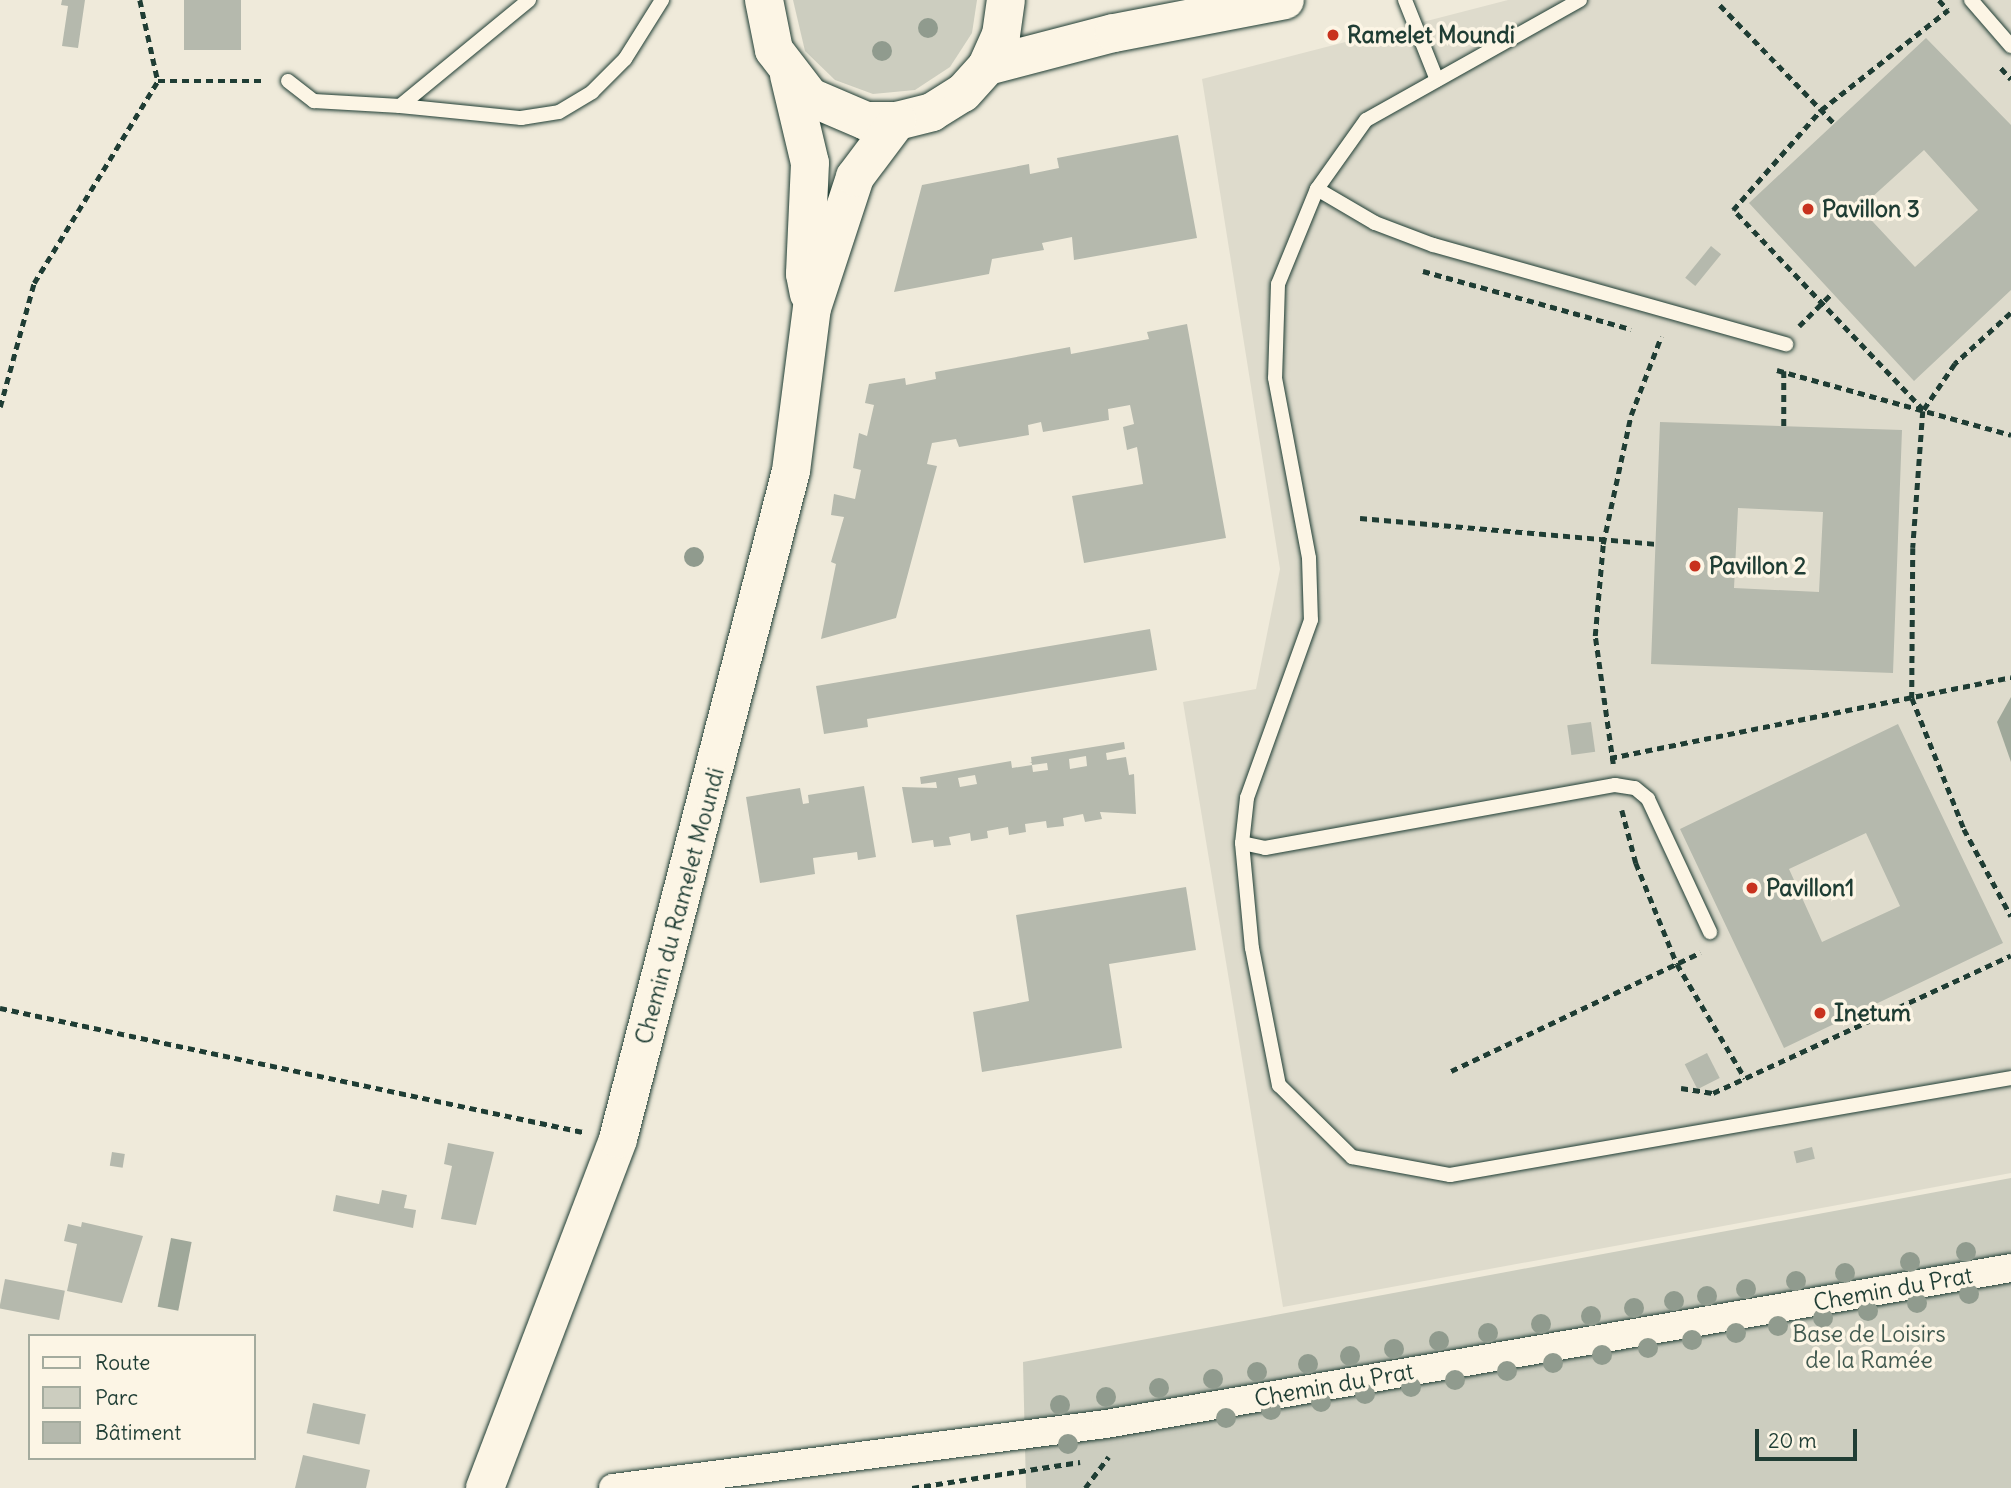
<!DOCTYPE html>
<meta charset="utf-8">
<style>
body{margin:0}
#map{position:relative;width:2011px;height:1488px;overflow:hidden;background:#efeada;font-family:Delius,sans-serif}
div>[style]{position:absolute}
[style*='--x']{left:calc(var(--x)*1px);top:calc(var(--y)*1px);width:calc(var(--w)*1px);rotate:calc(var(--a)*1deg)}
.built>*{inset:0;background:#dedbcc}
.green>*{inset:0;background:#cccdbf}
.water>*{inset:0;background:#9fa89a;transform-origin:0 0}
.building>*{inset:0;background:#b5b9ad;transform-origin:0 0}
.path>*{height:4.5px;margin-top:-2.25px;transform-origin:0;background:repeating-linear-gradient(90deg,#1f3d34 0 7px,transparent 0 12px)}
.roads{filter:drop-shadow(0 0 2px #1f3d34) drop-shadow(0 0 2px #1f3d34)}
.lane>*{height:14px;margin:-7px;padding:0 7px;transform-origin:7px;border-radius:7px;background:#fcf5e5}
.street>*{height:28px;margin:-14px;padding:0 14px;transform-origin:14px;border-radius:14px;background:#fcf5e5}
.secondary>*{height:38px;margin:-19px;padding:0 19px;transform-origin:19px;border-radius:19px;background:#fcf5e5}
.trees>*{width:20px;height:20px;margin:-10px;border-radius:50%;background:#909b8e}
.dots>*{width:19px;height:19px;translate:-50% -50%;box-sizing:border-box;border:4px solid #fcf5e5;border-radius:50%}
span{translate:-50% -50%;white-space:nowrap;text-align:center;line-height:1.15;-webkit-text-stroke:7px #fcf5e5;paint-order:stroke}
.poi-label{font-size:23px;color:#1f3d34;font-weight:700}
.left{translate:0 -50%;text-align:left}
.street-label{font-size:23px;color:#1f3d34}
.park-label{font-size:23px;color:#425a50}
.legend{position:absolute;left:28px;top:1334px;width:228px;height:126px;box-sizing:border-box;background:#fcf5e5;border:2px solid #a4ab9e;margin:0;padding:9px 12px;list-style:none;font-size:21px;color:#1f3d34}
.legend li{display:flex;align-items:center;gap:14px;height:35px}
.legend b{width:35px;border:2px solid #a4ab9e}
.scale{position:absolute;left:1755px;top:1429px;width:102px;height:32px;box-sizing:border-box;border:4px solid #1f3d34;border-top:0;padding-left:9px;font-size:21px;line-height:24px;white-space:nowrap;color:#1f3d34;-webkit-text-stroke:5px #fcf5e5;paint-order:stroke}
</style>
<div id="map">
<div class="built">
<div style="clip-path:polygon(1508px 0,2011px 0,2011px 1173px,1283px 1307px,1183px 702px,1256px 689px,1280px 569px,1202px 79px)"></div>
</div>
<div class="green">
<div style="clip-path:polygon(793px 0,977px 0,972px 33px,950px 67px,915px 90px,873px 94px,835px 80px,805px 51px)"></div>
<div style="clip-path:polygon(2011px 1178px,2011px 1488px,1026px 1488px,1023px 1362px)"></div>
</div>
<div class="water">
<div style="clip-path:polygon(2011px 697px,2011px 762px,1997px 722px)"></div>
<div style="left:171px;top:1238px;width:21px;height:70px;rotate:11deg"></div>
</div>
<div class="building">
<div style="clip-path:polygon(62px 0,85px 0,78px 48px,62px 46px,68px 6px,61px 5px)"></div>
<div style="left:184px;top:0;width:57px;height:50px"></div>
<div style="clip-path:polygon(evenodd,1926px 38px,2011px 125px,2011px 290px,1914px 381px,1749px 203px,1926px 38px,1924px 150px,1978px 210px,1915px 267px,1860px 208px,1924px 150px)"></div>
<div style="clip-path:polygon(1178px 135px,1197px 238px,1074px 260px,1072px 237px,1042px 243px,1044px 250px,992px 259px,989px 274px,894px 292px,922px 185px,1029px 164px,1030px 174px,1059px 168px,1057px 158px)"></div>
<div style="left:1711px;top:246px;width:13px;height:41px;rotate:39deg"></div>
<div style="clip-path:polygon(1187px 324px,1226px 538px,1084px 563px,1072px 496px,1143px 484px,1137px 447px,1127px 450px,1123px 427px,1134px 424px,1130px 405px,1108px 409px,1109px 420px,1043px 432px,1041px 422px,1028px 425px,1029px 435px,959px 447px,956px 439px,932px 443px,927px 464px,937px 466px,896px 618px,821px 639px,836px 564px,831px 562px,844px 517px,831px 515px,834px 494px,855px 499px,861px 470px,853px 468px,859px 433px,867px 436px,874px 405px,865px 403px,869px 384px,905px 378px,906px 385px,936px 379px,935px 372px,1070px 347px,1071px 354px,1149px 339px,1147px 332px)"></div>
<div style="clip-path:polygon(evenodd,1660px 422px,1902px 430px,1893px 673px,1651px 664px,1660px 422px,1738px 508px,1823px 512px,1819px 592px,1734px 588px,1738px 508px)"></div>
<div style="clip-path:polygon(1150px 629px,1157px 670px,867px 719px,868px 727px,824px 734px,816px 686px)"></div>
<div style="left:1591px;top:722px;width:30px;height:24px;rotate:82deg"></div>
<div style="clip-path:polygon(evenodd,1898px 724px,2003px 943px,1784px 1048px,1680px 829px,1898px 724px,1866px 833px,1900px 906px,1822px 942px,1789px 869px,1866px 833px)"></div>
<div style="clip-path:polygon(evenodd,1124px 742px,1125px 749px,1106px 753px,1107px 760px,1126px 757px,1129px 775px,1134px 774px,1136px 814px,1100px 812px,1102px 819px,1085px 822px,1083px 814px,1063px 818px,1064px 826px,1047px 828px,1046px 821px,1025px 824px,1026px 832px,1009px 835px,1008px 827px,987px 831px,988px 838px,971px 841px,970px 833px,949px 837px,951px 845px,934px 847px,933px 840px,912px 843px,902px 787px,937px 788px,936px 782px,921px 784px,920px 777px,1011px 761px,1012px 768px,1032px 765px,1033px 772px,1048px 770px,1047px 763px,1032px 765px,1031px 757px,1124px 742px,1086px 756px,1087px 766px,1070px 769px,1069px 759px,1086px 756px,1124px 742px,975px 775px,977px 784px,960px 787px,958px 778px,975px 775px)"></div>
<div style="clip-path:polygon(864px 786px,876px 857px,858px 860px,857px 852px,813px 858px,815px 874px,760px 883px,746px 797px,800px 788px,803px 804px,809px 803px,808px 795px)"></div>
<div style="clip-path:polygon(1186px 887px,1196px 950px,1109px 964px,1122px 1048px,982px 1072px,973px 1012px,1029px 1001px,1016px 915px)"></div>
<div style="left:1707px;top:1053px;width:28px;height:25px;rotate:63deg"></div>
<div style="clip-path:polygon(448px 1143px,494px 1152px,476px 1225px,441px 1219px,452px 1166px,444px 1164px)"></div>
<div style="left:1812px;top:1147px;width:12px;height:19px;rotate:76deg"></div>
<div style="left:112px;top:1152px;width:13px;height:14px;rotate:9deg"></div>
<div style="clip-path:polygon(382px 1190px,407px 1195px,404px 1208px,416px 1210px,413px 1228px,333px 1211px,336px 1195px,379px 1204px)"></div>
<div style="clip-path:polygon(82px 1222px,143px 1236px,122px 1303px,67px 1291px,77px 1244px,64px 1241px,68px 1224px,81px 1227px)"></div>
<div style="left:5px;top:1279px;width:61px;height:30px;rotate:11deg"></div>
<div style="left:313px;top:1403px;width:54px;height:31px;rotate:12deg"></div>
<div style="clip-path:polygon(303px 1455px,370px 1470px,366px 1488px,295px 1488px)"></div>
</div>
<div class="path">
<div style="--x:140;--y:0;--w:83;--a:77.5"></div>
<div style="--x:1939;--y:0;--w:13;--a:48"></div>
<div style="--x:1720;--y:5;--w:164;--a:46"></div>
<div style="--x:2001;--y:68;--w:15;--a:48"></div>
<div style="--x:1423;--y:271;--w:216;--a:15.6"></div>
<div style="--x:2011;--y:313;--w:76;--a:137.7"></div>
<div style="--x:1955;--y:364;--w:57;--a:124.2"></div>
<div style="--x:1923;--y:411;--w:137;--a:94.2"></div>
<div style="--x:1913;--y:548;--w:150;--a:90.4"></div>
<div style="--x:1912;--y:698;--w:141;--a:68.3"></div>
<div style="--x:1964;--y:829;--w:99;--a:61.6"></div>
<div style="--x:1799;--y:326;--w:47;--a:-45"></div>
<div style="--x:1777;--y:370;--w:243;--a:15.5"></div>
<div style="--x:1784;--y:371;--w:55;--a:90"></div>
<div style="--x:0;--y:407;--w:129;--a:-74.7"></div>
<div style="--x:34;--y:283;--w:237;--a:-58.5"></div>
<div style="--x:158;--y:81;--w:106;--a:0"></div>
<div style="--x:1923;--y:410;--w:276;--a:-133.5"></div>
<div style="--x:1733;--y:210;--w:133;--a:-48.7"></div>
<div style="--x:1821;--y:110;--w:162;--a:-38.2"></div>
<div style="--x:1360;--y:518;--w:297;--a:5"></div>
<div style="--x:1610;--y:758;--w:409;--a:-11.4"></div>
<div style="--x:1613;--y:764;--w:129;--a:-98"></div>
<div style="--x:1595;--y:636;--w:92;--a:-85"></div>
<div style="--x:1603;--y:544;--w:132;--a:-77.8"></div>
<div style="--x:1631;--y:415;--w:84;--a:-69"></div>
<div style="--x:1622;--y:810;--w:55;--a:75.2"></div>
<div style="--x:1636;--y:863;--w:109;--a:67.9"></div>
<div style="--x:1677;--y:964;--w:133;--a:59.2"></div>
<div style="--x:0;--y:1008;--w:596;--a:12.01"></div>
<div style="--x:1451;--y:1071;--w:276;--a:-25.4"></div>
<div style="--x:1681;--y:1088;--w:32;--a:9"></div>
<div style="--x:1713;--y:1093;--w:328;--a:-24.8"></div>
<div style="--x:912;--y:1488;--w:170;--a:-8.8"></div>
<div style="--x:1085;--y:1488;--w:39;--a:-53"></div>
</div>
<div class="roads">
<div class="lane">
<div style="--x:1405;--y:0;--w:86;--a:68.2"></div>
<div style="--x:1580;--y:0;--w:245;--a:150.7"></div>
<div style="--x:1366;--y:120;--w:85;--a:125.4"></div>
<div style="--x:1317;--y:189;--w:103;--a:112.3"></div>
<div style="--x:1278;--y:284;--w:94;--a:91.8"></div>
<div style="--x:1275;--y:378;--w:183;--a:79.3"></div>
<div style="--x:1309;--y:558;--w:62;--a:88.2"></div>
<div style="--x:1311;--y:620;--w:189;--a:109.8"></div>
<div style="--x:1247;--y:798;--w:45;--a:96.3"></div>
<div style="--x:1242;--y:843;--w:105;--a:84.6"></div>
<div style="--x:1252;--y:948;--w:140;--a:78.9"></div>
<div style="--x:1279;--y:1085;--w:103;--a:44.6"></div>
<div style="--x:1352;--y:1157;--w:100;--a:10.4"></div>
<div style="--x:1450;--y:1175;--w:569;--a:-9.81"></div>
<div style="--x:1971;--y:0;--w:61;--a:49"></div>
<div style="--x:288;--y:81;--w:33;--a:38"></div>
<div style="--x:314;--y:101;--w:86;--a:3.3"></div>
<div style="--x:400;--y:106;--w:167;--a:-39.4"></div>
<div style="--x:400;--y:106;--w:122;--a:5.7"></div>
<div style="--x:521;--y:118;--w:38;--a:-9"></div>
<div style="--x:559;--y:112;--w:39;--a:-31"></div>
<div style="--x:592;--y:92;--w:47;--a:-45"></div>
<div style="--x:625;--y:59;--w:70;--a:-57.9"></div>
<div style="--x:1317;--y:189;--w:67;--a:30.4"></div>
<div style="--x:1375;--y:223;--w:62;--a:20.8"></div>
<div style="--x:1433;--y:245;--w:367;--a:15.7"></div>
<div style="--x:1242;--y:843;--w:24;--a:12"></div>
<div style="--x:1265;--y:848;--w:356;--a:-10.2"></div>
<div style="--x:1615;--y:785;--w:20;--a:9"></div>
<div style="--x:1635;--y:788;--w:17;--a:40"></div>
<div style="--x:1648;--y:799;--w:147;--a:65"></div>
</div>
<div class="street">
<div style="--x:613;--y:1488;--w:497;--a:-7.4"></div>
<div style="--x:1106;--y:1424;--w:918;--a:-9.78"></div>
</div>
<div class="secondary">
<div style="--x:764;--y:0;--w:51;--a:78.7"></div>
<div style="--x:774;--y:50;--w:59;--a:52.5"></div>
<div style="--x:810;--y:97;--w:61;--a:23.2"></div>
<div style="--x:866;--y:121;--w:31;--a:0"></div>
<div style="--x:897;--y:121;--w:36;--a:-14"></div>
<div style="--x:932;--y:112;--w:36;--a:-32"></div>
<div style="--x:963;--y:93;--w:36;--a:-48"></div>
<div style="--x:987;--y:66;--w:34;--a:-66"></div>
<div style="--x:1001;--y:35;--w:35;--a:-82"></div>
<div style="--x:987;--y:66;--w:131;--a:-14.6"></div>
<div style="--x:1114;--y:33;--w:174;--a:-10.9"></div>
<div style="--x:789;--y:75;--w:90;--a:76.6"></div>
<div style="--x:810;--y:163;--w:111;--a:92.6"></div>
<div style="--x:805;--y:274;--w:20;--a:79"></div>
<div style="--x:485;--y:1488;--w:373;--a:-69.1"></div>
<div style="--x:618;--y:1139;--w:690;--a:-75.48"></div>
<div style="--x:791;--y:471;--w:164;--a:-82.7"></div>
<div style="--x:812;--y:308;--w:138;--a:-71.8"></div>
<div style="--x:855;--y:177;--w:70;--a:-53.1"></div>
</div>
</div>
<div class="trees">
<div style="left:928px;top:28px"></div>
<div style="left:882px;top:51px"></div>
<div style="left:694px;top:557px"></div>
<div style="left:1966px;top:1252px"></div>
<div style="left:1910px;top:1262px"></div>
<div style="left:1845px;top:1273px"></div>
<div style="left:1796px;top:1281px"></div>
<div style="left:1746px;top:1289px"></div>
<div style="left:1969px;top:1294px"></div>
<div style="left:1707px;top:1296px"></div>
<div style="left:1674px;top:1301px"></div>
<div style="left:1917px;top:1303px"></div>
<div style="left:1634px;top:1308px"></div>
<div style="left:1868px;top:1311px"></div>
<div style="left:1591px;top:1316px"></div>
<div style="left:1823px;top:1318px"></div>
<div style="left:1541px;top:1324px"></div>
<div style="left:1778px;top:1326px"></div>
<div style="left:1488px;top:1333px"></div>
<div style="left:1736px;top:1333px"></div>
<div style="left:1692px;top:1340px"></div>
<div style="left:1439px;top:1341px"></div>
<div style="left:1648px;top:1348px"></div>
<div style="left:1394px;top:1349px"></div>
<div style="left:1602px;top:1355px"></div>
<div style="left:1350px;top:1356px"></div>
<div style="left:1553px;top:1363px"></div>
<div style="left:1308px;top:1364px"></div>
<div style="left:1507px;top:1371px"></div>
<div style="left:1257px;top:1372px"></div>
<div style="left:1213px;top:1379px"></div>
<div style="left:1455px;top:1380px"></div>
<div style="left:1411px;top:1387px"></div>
<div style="left:1159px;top:1388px"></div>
<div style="left:1365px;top:1394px"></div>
<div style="left:1106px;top:1397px"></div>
<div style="left:1321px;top:1402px"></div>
<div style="left:1060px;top:1405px"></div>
<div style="left:1271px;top:1410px"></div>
<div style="left:1226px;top:1418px"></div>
<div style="left:1068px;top:1444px"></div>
</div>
<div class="dots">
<div style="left:1333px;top:35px;background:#c8321e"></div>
<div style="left:1808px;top:209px;background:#c8321e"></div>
<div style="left:1695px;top:566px;background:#c8321e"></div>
<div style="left:1752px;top:888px;background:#c8321e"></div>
<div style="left:1820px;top:1013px;background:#c8321e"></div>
</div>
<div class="poi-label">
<span class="left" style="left:1347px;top:35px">Ramelet Moundi</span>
<span class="left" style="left:1822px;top:209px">Pavillon 3</span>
<span class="left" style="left:1709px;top:566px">Pavillon 2</span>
<span class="left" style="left:1766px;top:888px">Pavillon1</span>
<span class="left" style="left:1834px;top:1013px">Inetum</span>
</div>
<div class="street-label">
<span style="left:680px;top:906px;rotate:-75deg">Chemin du Ramelet Moundi</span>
<span style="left:1893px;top:1289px;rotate:-10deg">Chemin du Prat</span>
<span style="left:1334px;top:1385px;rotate:-10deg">Chemin du Prat</span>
</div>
<div class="park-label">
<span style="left:1869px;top:1347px">Base de Loisirs<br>de la Ramée</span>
</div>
<ul class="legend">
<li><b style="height:9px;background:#fcf5e5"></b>Route</li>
<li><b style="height:19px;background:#cccdbf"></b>Parc</li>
<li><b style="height:19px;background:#b5b9ad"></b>Bâtiment</li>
</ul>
<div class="scale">20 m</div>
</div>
